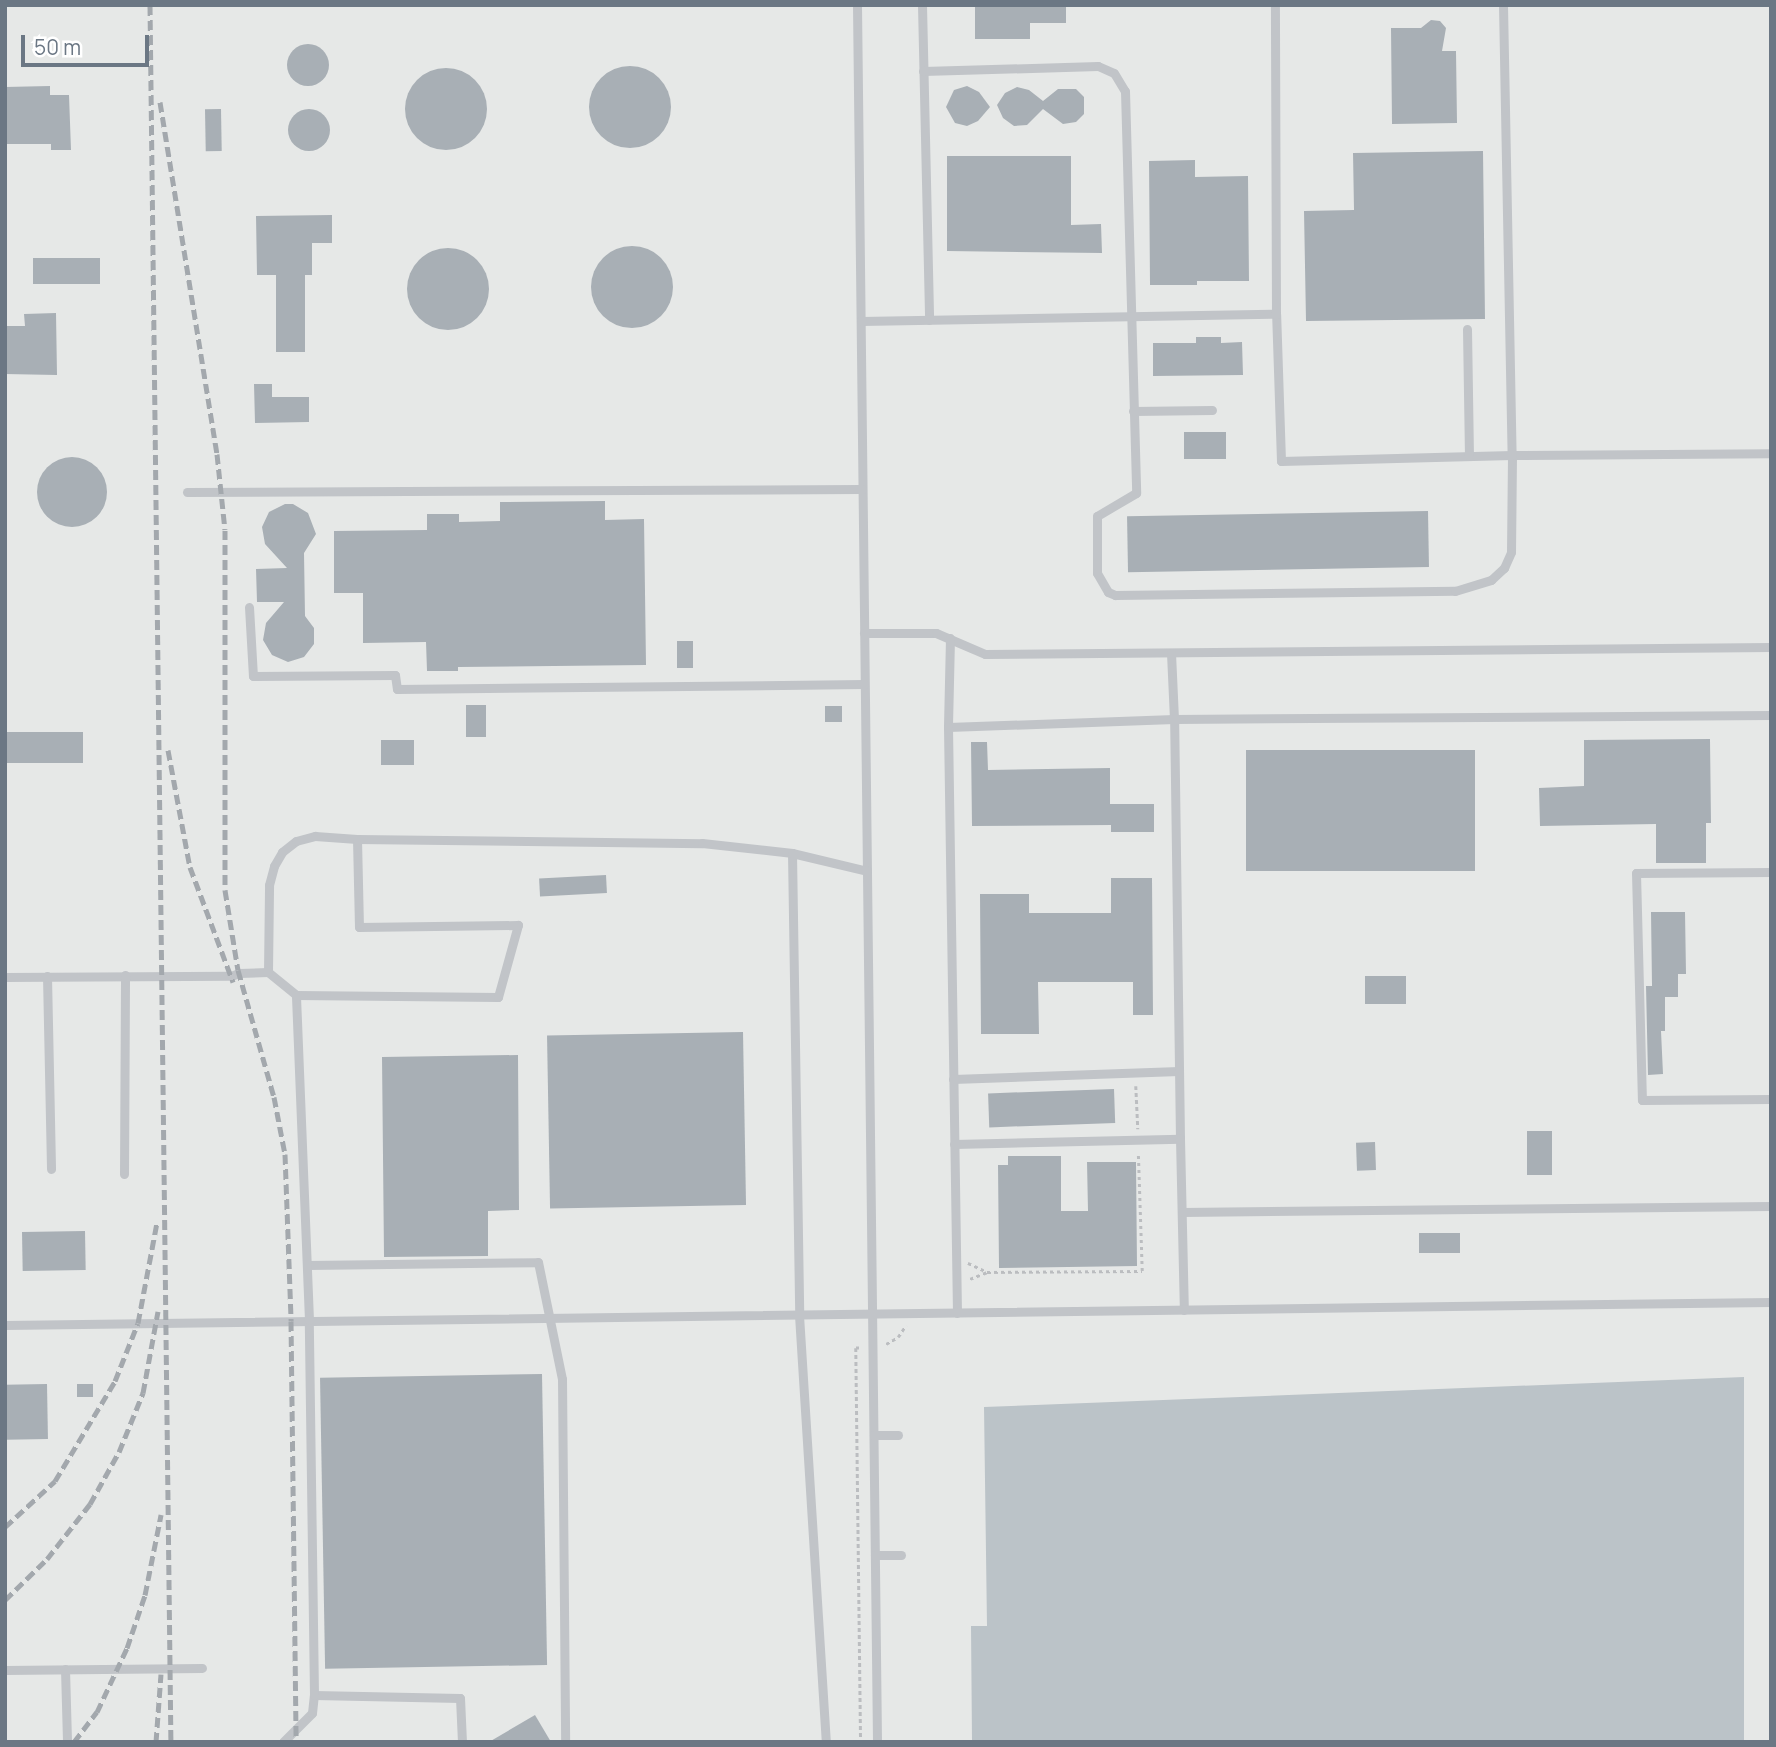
<!DOCTYPE html>
<style>
body{margin:0}
#map{position:relative;width:1776px;height:1747px;overflow:hidden;background:#f8f9f7;font-family:Manrope,sans-serif}
div>[style]{position:absolute}
[style*='--x']{left:calc(var(--x)*1px);top:calc(var(--y)*1px);width:calc(var(--w)*1px);rotate:calc(var(--a)*1deg)}
.built>*{inset:0;background:#e6e8e7;transform-origin:0 0}
.water>*{inset:0;background:#bbc3c8}
.building>*{inset:0;background:#a8afb5;transform-origin:0 0}
.round{border-radius:50%}
.path>*{height:2.5px;margin-top:-1.25px;transform-origin:0;background:repeating-linear-gradient(90deg,#bbbdc0 0 3.5px,transparent 0 7px)}
.service>*{height:9px;margin:-4.5px;padding:0 4.5px;transform-origin:4.5px;border-radius:4.5px;background:#c1c4c8}
.rail>*{height:5px;margin-top:-2.5px;transform-origin:0;background:repeating-linear-gradient(90deg,#a3a8ad 0 10px,transparent 0 15px)}
span{translate:-50% -50%;white-space:nowrap;text-align:center;line-height:1.15;-webkit-text-stroke:7px #fff;paint-order:stroke}
.frame{position:absolute;inset:0;border:7px solid #6b7784;pointer-events:none}
.scale{position:absolute;left:21px;top:35px;width:128px;height:32px;box-sizing:border-box;border:4px solid #6b7784;border-top:0;padding-left:9px;font-size:21px;line-height:24px;white-space:nowrap;color:#6b7784;-webkit-text-stroke:5px #fff;paint-order:stroke}
</style>
<div id="map">
<div class="built">
<div style="left:5px;top:5px;width:1766px;height:1737px"></div>
</div>
<div class="water">
<div style="clip-path:polygon(1744px 1377px,1744px 1742px,972px 1742px,971px 1626px,987px 1626px,984px 1407px)"></div>
</div>
<div class="building">
<div style="clip-path:polygon(975px 5px,1066px 5px,1066px 23px,1030px 23px,1030px 39px,975px 39px)"></div>
<div style="clip-path:polygon(1431px 20px,1440px 21px,1446px 28px,1442px 51px,1456px 51px,1457px 123px,1392px 124px,1391px 28px,1421px 28px)"></div>
<div class="round" style="left:287px;top:44px;width:42px;height:42px"></div>
<div class="round" style="left:589px;top:66px;width:82px;height:82px"></div>
<div class="round" style="left:405px;top:68px;width:82px;height:82px"></div>
<div style="clip-path:polygon(50px 86px,50px 95px,69px 95px,71px 150px,51px 150px,51px 144px,5px 144px,5px 87px)"></div>
<div style="clip-path:polygon(967px 86px,979px 92px,990px 107px,978px 121px,967px 126px,955px 123px,946px 107px,954px 90px)"></div>
<div style="clip-path:polygon(1017px 87px,1029px 90px,1043px 101px,1058px 89px,1076px 89px,1084px 97px,1084px 114px,1076px 122px,1063px 124px,1043px 109px,1027px 125px,1014px 126px,1003px 118px,997px 105px,1005px 93px)"></div>
<div style="left:221px;top:109px;width:42px;height:16px;rotate:89deg"></div>
<div class="round" style="left:288px;top:109px;width:42px;height:42px"></div>
<div style="clip-path:polygon(1483px 151px,1485px 319px,1306px 321px,1304px 211px,1354px 210px,1353px 153px)"></div>
<div style="clip-path:polygon(947px 156px,1071px 156px,1071px 225px,1101px 224px,1102px 253px,947px 251px)"></div>
<div style="clip-path:polygon(1195px 160px,1195px 177px,1248px 176px,1249px 281px,1197px 281px,1197px 285px,1150px 285px,1149px 161px)"></div>
<div style="clip-path:polygon(332px 215px,332px 243px,312px 243px,312px 275px,305px 275px,305px 352px,276px 352px,276px 275px,257px 275px,256px 216px)"></div>
<div class="round" style="left:591px;top:246px;width:82px;height:82px"></div>
<div class="round" style="left:407px;top:248px;width:82px;height:82px"></div>
<div style="left:100px;top:258px;width:26px;height:67px;rotate:90deg"></div>
<div style="clip-path:polygon(56px 313px,57px 375px,5px 374px,5px 326px,25px 326px,24px 314px)"></div>
<div style="clip-path:polygon(1196px 337px,1221px 337px,1221px 343px,1242px 342px,1243px 375px,1153px 376px,1153px 343px,1196px 343px)"></div>
<div style="clip-path:polygon(254px 384px,272px 384px,272px 397px,309px 397px,309px 422px,255px 423px)"></div>
<div style="left:1184px;top:432px;width:42px;height:27px"></div>
<div class="round" style="left:37px;top:457px;width:70px;height:70px"></div>
<div style="clip-path:polygon(605px 501px,605px 520px,644px 519px,646px 665px,458px 667px,458px 671px,427px 671px,426px 642px,363px 643px,363px 593px,334px 593px,334px 531px,427px 530px,427px 514px,459px 514px,459px 522px,500px 521px,500px 502px)"></div>
<div style="clip-path:polygon(285px 504px,293px 504px,308px 513px,316px 534px,304px 553px,305px 616px,314px 628px,314px 644px,304px 657px,288px 662px,272px 655px,263px 640px,266px 623px,284px 602px,257px 602px,256px 569px,287px 568px,265px 544px,262px 527px,269px 512px)"></div>
<div style="left:1428px;top:511px;width:56px;height:301px;rotate:89deg"></div>
<div style="left:677px;top:641px;width:16px;height:27px"></div>
<div style="left:466px;top:705px;width:20px;height:32px"></div>
<div style="left:825px;top:706px;width:17px;height:16px"></div>
<div style="left:83px;top:732px;width:31px;height:78px;rotate:90deg"></div>
<div style="clip-path:polygon(1710px 739px,1711px 823px,1706px 823px,1706px 863px,1656px 863px,1656px 824px,1540px 826px,1539px 788px,1584px 786px,1584px 740px)"></div>
<div style="left:381px;top:740px;width:33px;height:25px"></div>
<div style="clip-path:polygon(971px 742px,987px 742px,988px 770px,1110px 768px,1110px 804px,1154px 804px,1154px 832px,1111px 832px,1111px 825px,972px 826px)"></div>
<div style="left:1475px;top:750px;width:121px;height:229px;rotate:90deg"></div>
<div style="left:606px;top:875px;width:18px;height:67px;rotate:87deg"></div>
<div style="clip-path:polygon(1111px 878px,1152px 878px,1153px 1015px,1133px 1015px,1133px 982px,1038px 982px,1039px 1034px,981px 1034px,980px 894px,1029px 894px,1029px 913px,1111px 913px)"></div>
<div style="clip-path:polygon(1651px 912px,1685px 912px,1686px 974px,1678px 974px,1678px 997px,1665px 997px,1665px 1031px,1661px 1031px,1663px 1074px,1648px 1075px,1646px 986px,1652px 986px)"></div>
<div style="left:1365px;top:976px;width:41px;height:28px"></div>
<div style="left:743px;top:1032px;width:173px;height:196px;rotate:89deg"></div>
<div style="clip-path:polygon(518px 1055px,519px 1210px,488px 1211px,488px 1256px,384px 1257px,382px 1057px)"></div>
<div style="left:1114px;top:1089px;width:34px;height:126px;rotate:88deg"></div>
<div style="left:1527px;top:1131px;width:25px;height:44px"></div>
<div style="left:1375px;top:1142px;width:28px;height:19px;rotate:88deg"></div>
<div style="clip-path:polygon(1008px 1156px,1061px 1156px,1061px 1211px,1088px 1211px,1087px 1162px,1136px 1162px,1137px 1266px,999px 1268px,998px 1165px,1008px 1165px)"></div>
<div style="left:85px;top:1231px;width:39px;height:63px;rotate:89deg"></div>
<div style="left:1460px;top:1233px;width:20px;height:41px;rotate:90deg"></div>
<div style="left:542px;top:1374px;width:291px;height:222px;rotate:89deg"></div>
<div style="left:47px;top:1384px;width:55px;height:42px;rotate:89deg"></div>
<div style="left:77px;top:1384px;width:16px;height:13px"></div>
<div style="clip-path:polygon(535px 1715px,551px 1742px,489px 1742px)"></div>
</div>
<div class="path">
<div style="--x:1136;--y:1086;--w:43;--a:87.3"></div>
<div style="--x:968;--y:1263;--w:21;--a:25"></div>
<div style="--x:970;--y:1279;--w:18;--a:-22"></div>
<div style="--x:987;--y:1272;--w:155;--a:-0.4"></div>
<div style="--x:1142;--y:1271;--w:118;--a:-91.9"></div>
<div style="--x:886;--y:1344;--w:14;--a:-30"></div>
<div style="--x:898;--y:1337;--w:14;--a:-56"></div>
<div style="--x:859;--y:1348;--w:3;--a:180"></div>
<div style="--x:856;--y:1348;--w:394;--a:89.3"></div>
</div>
<div class="service">
<div style="--x:857;--y:5;--w:1737;--a:89.34"></div>
<div style="--x:922;--y:5;--w:315;--a:88.7"></div>
<div style="--x:1503;--y:5;--w:450;--a:88.9"></div>
<div style="--x:1512;--y:455;--w:259;--a:-0.4"></div>
<div style="--x:923;--y:71;--w:175;--a:-1.6"></div>
<div style="--x:1098;--y:66;--w:17;--a:24"></div>
<div style="--x:1114;--y:73;--w:21;--a:59"></div>
<div style="--x:1125;--y:91;--w:402;--a:88.4"></div>
<div style="--x:1136;--y:493;--w:45;--a:149.5"></div>
<div style="--x:1097;--y:516;--w:57;--a:90"></div>
<div style="--x:1097;--y:573;--w:22;--a:60"></div>
<div style="--x:1108;--y:592;--w:8;--a:23"></div>
<div style="--x:1115;--y:595;--w:340;--a:-0.7"></div>
<div style="--x:1455;--y:591;--w:38;--a:-17"></div>
<div style="--x:1491;--y:580;--w:18;--a:-43"></div>
<div style="--x:1504;--y:568;--w:17;--a:-66"></div>
<div style="--x:1511;--y:552;--w:97;--a:-89.4"></div>
<div style="--x:1512;--y:455;--w:231;--a:178.5"></div>
<div style="--x:1281;--y:461;--w:147;--a:-91.9"></div>
<div style="--x:861;--y:321;--w:415;--a:-1"></div>
<div style="--x:1276;--y:314;--w:309;--a:-90.2"></div>
<div style="--x:1467;--y:329;--w:127;--a:89.1"></div>
<div style="--x:1133;--y:411;--w:79;--a:-0.7"></div>
<div style="--x:187;--y:492;--w:675;--a:-0.25"></div>
<div style="--x:249;--y:607;--w:69;--a:86.7"></div>
<div style="--x:253;--y:676;--w:142;--a:-0.4"></div>
<div style="--x:395;--y:675;--w:14;--a:82"></div>
<div style="--x:397;--y:689;--w:467;--a:-0.6"></div>
<div style="--x:864;--y:633;--w:72;--a:0"></div>
<div style="--x:936;--y:633;--w:53;--a:23.2"></div>
<div style="--x:985;--y:654;--w:786;--a:-0.51"></div>
<div style="--x:950;--y:638;--w:89;--a:91.3"></div>
<div style="--x:948;--y:727;--w:226;--a:-2"></div>
<div style="--x:1174;--y:719;--w:66;--a:-92.6"></div>
<div style="--x:948;--y:727;--w:586;--a:89.12"></div>
<div style="--x:792;--y:853;--w:462;--a:89.1"></div>
<div style="--x:799;--y:1315;--w:428;--a:86.4"></div>
<div style="--x:1771;--y:872;--w:135;--a:179.6"></div>
<div style="--x:1636;--y:873;--w:227;--a:88.5"></div>
<div style="--x:1642;--y:1100;--w:129;--a:-0.4"></div>
<div style="--x:268;--y:972;--w:36;--a:39"></div>
<div style="--x:47;--y:976;--w:193;--a:88.8"></div>
<div style="--x:5;--y:977;--w:226;--a:-0.3"></div>
<div style="--x:231;--y:976;--w:9;--a:-21"></div>
<div style="--x:239;--y:973;--w:29;--a:-2"></div>
<div style="--x:268;--y:972;--w:87;--a:-89.3"></div>
<div style="--x:269;--y:885;--w:20;--a:-75"></div>
<div style="--x:274;--y:866;--w:16;--a:-60"></div>
<div style="--x:282;--y:852;--w:18;--a:-38"></div>
<div style="--x:296;--y:841;--w:20;--a:-15"></div>
<div style="--x:315;--y:836;--w:42;--a:4.1"></div>
<div style="--x:953;--y:1079;--w:226;--a:-2"></div>
<div style="--x:1180;--y:1139;--w:420;--a:-90.8"></div>
<div style="--x:1174;--y:719;--w:597;--a:-0.38"></div>
<div style="--x:954;--y:1144;--w:226;--a:-1.3"></div>
<div style="--x:1180;--y:1139;--w:171;--a:88.7"></div>
<div style="--x:124;--y:1174;--w:199;--a:-89.7"></div>
<div style="--x:1182;--y:1212;--w:589;--a:-0.58"></div>
<div style="--x:307;--y:1265;--w:231;--a:-0.7"></div>
<div style="--x:538;--y:1262;--w:119;--a:78.4"></div>
<div style="--x:562;--y:1379;--w:363;--a:89.5"></div>
<div style="--x:5;--y:1325;--w:1766;--a:-0.75"></div>
<div style="--x:874;--y:1435;--w:24;--a:0"></div>
<div style="--x:875;--y:1555;--w:26;--a:0"></div>
<div style="--x:65;--y:1669;--w:73;--a:88.4"></div>
<div style="--x:5;--y:1670;--w:197;--a:-0.6"></div>
<div style="--x:283;--y:1742;--w:41;--a:-45"></div>
<div style="--x:312;--y:1713;--w:18;--a:-84"></div>
<div style="--x:462;--y:1742;--w:44;--a:-92.6"></div>
<div style="--x:460;--y:1698;--w:146;--a:-178.8"></div>
<div style="--x:314;--y:1695;--w:375;--a:-90.8"></div>
<div style="--x:309;--y:1320;--w:325;--a:-92.3"></div>
<div style="--x:296;--y:995;--w:202;--a:0.6"></div>
<div style="--x:498;--y:997;--w:75;--a:-74.5"></div>
<div style="--x:518;--y:925;--w:159;--a:179.3"></div>
<div style="--x:359;--y:927;--w:88;--a:-91.3"></div>
<div style="--x:357;--y:839;--w:345;--a:0.7"></div>
<div style="--x:702;--y:843;--w:91;--a:6.3"></div>
<div style="--x:792;--y:853;--w:77;--a:13.5"></div>
</div>
<div class="rail">
<div style="--x:150;--y:5;--w:1737;--a:89.31"></div>
<div style="--x:160;--y:102;--w:357;--a:80.8"></div>
<div style="--x:217;--y:454;--w:76;--a:84"></div>
<div style="--x:225;--y:530;--w:360;--a:90"></div>
<div style="--x:225;--y:890;--w:81;--a:80.8"></div>
<div style="--x:238;--y:970;--w:132;--a:74.2"></div>
<div style="--x:274;--y:1097;--w:58;--a:79.1"></div>
<div style="--x:285;--y:1154;--w:167;--a:87.9"></div>
<div style="--x:291;--y:1321;--w:421;--a:89.3"></div>
<div style="--x:168;--y:750;--w:119;--a:79.4"></div>
<div style="--x:190;--y:867;--w:123;--a:69.5"></div>
<div style="--x:5;--y:1527;--w:68;--a:-42.6"></div>
<div style="--x:55;--y:1481;--w:117;--a:-59"></div>
<div style="--x:115;--y:1381;--w:62;--a:-68.4"></div>
<div style="--x:138;--y:1323;--w:103;--a:-79.3"></div>
<div style="--x:5;--y:1600;--w:59;--a:-44.3"></div>
<div style="--x:47;--y:1559;--w:70;--a:-52"></div>
<div style="--x:90;--y:1504;--w:60;--a:-60.9"></div>
<div style="--x:119;--y:1452;--w:64;--a:-67.9"></div>
<div style="--x:143;--y:1393;--w:83;--a:-79.6"></div>
<div style="--x:74;--y:1742;--w:38;--a:-53"></div>
<div style="--x:97;--y:1712;--w:71;--a:-64.9"></div>
<div style="--x:127;--y:1648;--w:56;--a:-71.2"></div>
<div style="--x:145;--y:1595;--w:82;--a:-78.7"></div>
<div style="--x:156;--y:1742;--w:68;--a:-85.8"></div>
</div>
<div class="frame"></div>
<div class="scale">50 m</div>
</div>
